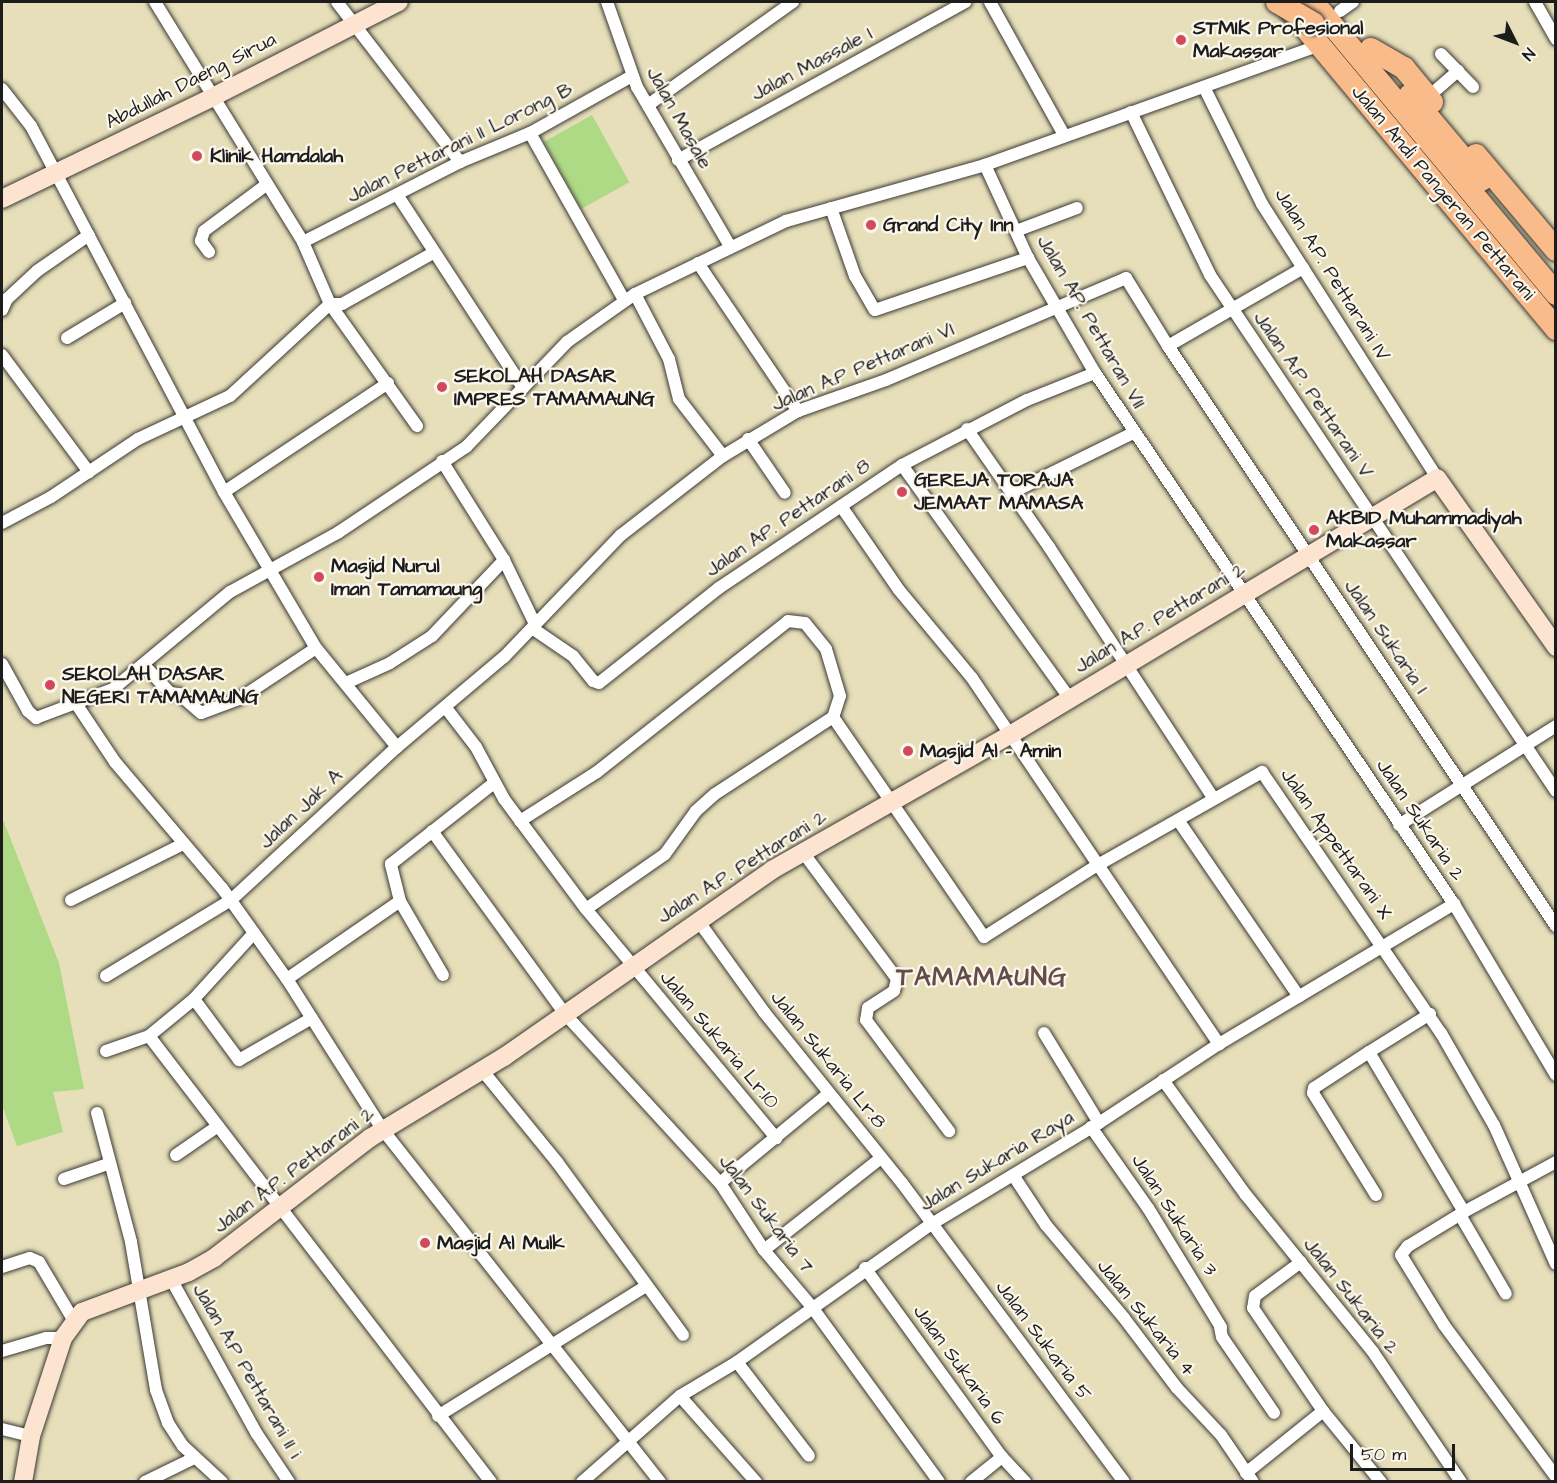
<!DOCTYPE html>
<style>
body{margin:0}
#map{position:relative;width:1557px;height:1483px;overflow:hidden;background:#e7dfba;font-family:"Architects Daughter",sans-serif}
div>[style]{position:absolute}
[style*='--x']{left:calc(var(--x)*1px);top:calc(var(--y)*1px);width:calc(var(--w)*1px);rotate:calc(var(--a)*1deg)}
.green>*{inset:0;background:#aed985;transform-origin:0 0}
.roads{filter:drop-shadow(0 0 2px #3a3934) drop-shadow(0 0 2px #3a3934)}
.street>*{height:12px;margin:-6px;padding:0 6px;transform-origin:6px;border-radius:6px;background:#fff}
.secondary>*{height:18px;margin:-9px;padding:0 9px;transform-origin:9px;border-radius:9px;background:#fde4d1}
.highway>*{height:22px;margin:-11px;padding:0 11px;transform-origin:11px;border-radius:11px;background:#fabb8b}
.bridges{filter:drop-shadow(0 0 2px #3a3934) drop-shadow(0 0 2px #3a3934)}
.highway-bridge>*{height:22px;margin:-11px;padding:0 11px;transform-origin:11px;border-radius:11px;background:#fabb8b}
.dots>*{width:16px;height:16px;translate:-50% -50%;box-sizing:border-box;border:3px solid #fbf7ec;border-radius:50%}
span{translate:-50% -50%;white-space:nowrap;text-align:center;line-height:1.15;-webkit-text-stroke:4.5px #fbf7ec;paint-order:stroke}
.poi-label{font-size:20px;color:#1c1c1c;font-weight:700}
.left{translate:0 -50%;text-align:left}
.street-label{font-size:20px;color:#1c1c1c}
.district-label{font-size:26px;color:#654c4b;font-weight:700;letter-spacing:1.5px}
.frame{position:absolute;inset:0;border:3px solid #1c1c1c;pointer-events:none}
.north{position:absolute;left:1485px;top:12px;width:60px;height:60px;-webkit-text-stroke:4px #fbf7ec;paint-order:stroke;rotate:132deg;font-size:16px;font-weight:700;line-height:24px;text-align:center;color:#1c1c1c}
.north::after{content:'';display:block;margin:auto;width:21px;height:27px;background:#1c1c1c;clip-path:polygon(50% 0,100% 100%,50% 72%,0 100%)}
.scale{position:absolute;left:1350px;top:1444px;width:105px;height:27px;box-sizing:border-box;border:3px solid #1c1c1c;border-top:0;padding-left:8px;font-size:18px;line-height:21px;white-space:nowrap;color:#1c1c1c;-webkit-text-stroke:4px #fbf7ec;paint-order:stroke}
</style>
<div id="map">
<div class="green">
<div style="left:592px;top:115px;width:77px;height:55px;rotate:61deg"></div>
<div style="clip-path:polygon(2px 817px,59px 963px,84px 1089px,53px 1092px,63px 1132px,17px 1146px,2px 1105px)"></div>
</div>
<div class="roads">
<div class="street">
<div style="--x:155;--y:2;--w:282;--a:58.3"></div>
<div style="--x:303;--y:242;--w:68;--a:66.5"></div>
<div style="--x:330;--y:304;--w:150;--a:54.5"></div>
<div style="--x:337;--y:2;--w:202;--a:52.4"></div>
<div style="--x:607;--y:2;--w:90;--a:70.6"></div>
<div style="--x:637;--y:87;--w:184;--a:59.7"></div>
<div style="--x:990;--y:2;--w:152;--a:60.9"></div>
<div style="--x:1535;--y:2;--w:43;--a:60.4"></div>
<div style="--x:1340;--y:11;--w:16;--a:-35"></div>
<div style="--x:1441;--y:54;--w:46;--a:45.9"></div>
<div style="--x:1204;--y:87;--w:131;--a:63.6"></div>
<div style="--x:1262;--y:204;--w:325;--a:57.4"></div>
<div style="--x:2;--y:89;--w:47;--a:51.9"></div>
<div style="--x:31;--y:126;--w:414;--a:62.2"></div>
<div style="--x:224;--y:492;--w:181;--a:59.5"></div>
<div style="--x:316;--y:648;--w:128;--a:50.7"></div>
<div style="--x:1428;--y:97;--w:40;--a:-41"></div>
<div style="--x:648;--y:105;--w:178;--a:-35.4"></div>
<div style="--x:1131;--y:112;--w:181;--a:64.1"></div>
<div style="--x:1210;--y:275;--w:621;--a:56.16"></div>
<div style="--x:530;--y:133;--w:192;--a:60.6"></div>
<div style="--x:678;--y:160;--w:328;--a:-28.8"></div>
<div style="--x:985;--y:165;--w:102;--a:65.2"></div>
<div style="--x:1028;--y:258;--w:133;--a:59.8"></div>
<div style="--x:1095;--y:373;--w:641;--a:55.94"></div>
<div style="--x:1454;--y:904;--w:199;--a:59.2"></div>
<div style="--x:398;--y:196;--w:229;--a:56.9"></div>
<div style="--x:831;--y:208;--w:72;--a:70.6"></div>
<div style="--x:855;--y:276;--w:39;--a:60"></div>
<div style="--x:875;--y:310;--w:162;--a:-18.8"></div>
<div style="--x:1016;--y:231;--w:65;--a:-20.7"></div>
<div style="--x:303;--y:242;--w:176;--a:-27"></div>
<div style="--x:460;--y:162;--w:76;--a:-22.5"></div>
<div style="--x:530;--y:133;--w:117;--a:-29.2"></div>
<div style="--x:209;--y:252;--w:14;--a:-126"></div>
<div style="--x:201;--y:241;--w:10;--a:-73"></div>
<div style="--x:204;--y:231;--w:77;--a:-36.6"></div>
<div style="--x:698;--y:263;--w:179;--a:56"></div>
<div style="--x:635;--y:294;--w:73;--a:62.4"></div>
<div style="--x:669;--y:359;--w:41;--a:76"></div>
<div style="--x:679;--y:399;--w:72;--a:52.3"></div>
<div style="--x:2;--y:310;--w:12;--a:-66"></div>
<div style="--x:7;--y:299;--w:41;--a:-43"></div>
<div style="--x:37;--y:271;--w:63;--a:-34.7"></div>
<div style="--x:67;--y:338;--w:68;--a:-31.1"></div>
<div style="--x:1168;--y:346;--w:156;--a:-30"></div>
<div style="--x:2;--y:355;--w:146;--a:53.4"></div>
<div style="--x:967;--y:429;--w:144;--a:55.2"></div>
<div style="--x:1049;--y:547;--w:300;--a:56.8"></div>
<div style="--x:748;--y:439;--w:65;--a:55.6"></div>
<div style="--x:442;--y:461;--w:117;--a:57.9"></div>
<div style="--x:504;--y:560;--w:71;--a:64.2"></div>
<div style="--x:902;--y:465;--w:288;--a:54.3"></div>
<div style="--x:224;--y:492;--w:197;--a:-33.6"></div>
<div style="--x:1011;--y:493;--w:136;--a:-26.2"></div>
<div style="--x:841;--y:506;--w:102;--a:55.4"></div>
<div style="--x:899;--y:590;--w:114;--a:50.3"></div>
<div style="--x:972;--y:678;--w:442;--a:56"></div>
<div style="--x:2;--y:523;--w:55;--a:-28"></div>
<div style="--x:51;--y:497;--w:105;--a:-33.7"></div>
<div style="--x:138;--y:439;--w:102;--a:-25.1"></div>
<div style="--x:230;--y:396;--w:136;--a:-42.6"></div>
<div style="--x:330;--y:304;--w:12;--a:0"></div>
<div style="--x:342;--y:304;--w:104;--a:-29.3"></div>
<div style="--x:532;--y:628;--w:50;--a:34.3"></div>
<div style="--x:573;--y:656;--w:32;--a:51"></div>
<div style="--x:593;--y:681;--w:6;--a:18"></div>
<div style="--x:599;--y:683;--w:153;--a:-38.4"></div>
<div style="--x:719;--y:588;--w:220;--a:-33.9"></div>
<div style="--x:902;--y:465;--w:141;--a:-27.5"></div>
<div style="--x:1027;--y:400;--w:73;--a:-21.7"></div>
<div style="--x:2;--y:664;--w:54;--a:61"></div>
<div style="--x:28;--y:711;--w:11;--a:41"></div>
<div style="--x:36;--y:718;--w:82;--a:-20.6"></div>
<div style="--x:113;--y:689;--w:152;--a:-39.7"></div>
<div style="--x:230;--y:592;--w:124;--a:-28.8"></div>
<div style="--x:339;--y:532;--w:153;--a:-33.8"></div>
<div style="--x:466;--y:447;--w:146;--a:-46.1"></div>
<div style="--x:567;--y:342;--w:83;--a:-35.2"></div>
<div style="--x:635;--y:294;--w:168;--a:-25.8"></div>
<div style="--x:786;--y:221;--w:207;--a:-15.7"></div>
<div style="--x:985;--y:165;--w:357;--a:-19.7"></div>
<div style="--x:145;--y:666;--w:37;--a:47"></div>
<div style="--x:170;--y:693;--w:9;--a:6"></div>
<div style="--x:179;--y:694;--w:29;--a:41"></div>
<div style="--x:201;--y:713;--w:40;--a:-20.2"></div>
<div style="--x:239;--y:699;--w:92;--a:-33.5"></div>
<div style="--x:346;--y:683;--w:48;--a:-24.4"></div>
<div style="--x:390;--y:663;--w:50;--a:-32.7"></div>
<div style="--x:432;--y:636;--w:105;--a:-46.5"></div>
<div style="--x:77;--y:705;--w:69;--a:56.3"></div>
<div style="--x:115;--y:762;--w:165;--a:49.7"></div>
<div style="--x:222;--y:888;--w:112;--a:54.5"></div>
<div style="--x:287;--y:979;--w:179;--a:57.6"></div>
<div style="--x:383;--y:1130;--w:448;--a:51.8"></div>
<div style="--x:446;--y:708;--w:49;--a:52.4"></div>
<div style="--x:476;--y:747;--w:59;--a:61.7"></div>
<div style="--x:504;--y:799;--w:137;--a:53.3"></div>
<div style="--x:586;--y:909;--w:298;--a:50.3"></div>
<div style="--x:1178;--y:820;--w:214;--a:55.6"></div>
<div style="--x:520;--y:821;--w:91;--a:-32.5"></div>
<div style="--x:597;--y:772;--w:243;--a:-38.3"></div>
<div style="--x:788;--y:621;--w:17;--a:7"></div>
<div style="--x:805;--y:623;--w:33;--a:51"></div>
<div style="--x:826;--y:649;--w:49;--a:73.4"></div>
<div style="--x:840;--y:696;--w:22;--a:108"></div>
<div style="--x:1399;--y:825;--w:186;--a:-32.2"></div>
<div style="--x:432;--y:831;--w:226;--a:54"></div>
<div style="--x:565;--y:1014;--w:229;--a:47.5"></div>
<div style="--x:720;--y:1183;--w:80;--a:56.7"></div>
<div style="--x:764;--y:1250;--w:75;--a:49.9"></div>
<div style="--x:812;--y:1307;--w:216;--a:54"></div>
<div style="--x:805;--y:855;--w:154;--a:53.4"></div>
<div style="--x:897;--y:979;--w:12;--a:104"></div>
<div style="--x:894;--y:991;--w:31;--a:147"></div>
<div style="--x:868;--y:1008;--w:12;--a:99"></div>
<div style="--x:866;--y:1020;--w:139;--a:53.2"></div>
<div style="--x:71;--y:900;--w:125;--a:-26.6"></div>
<div style="--x:586;--y:909;--w:96;--a:-34.8"></div>
<div style="--x:665;--y:854;--w:53;--a:-54.2"></div>
<div style="--x:696;--y:811;--w:25;--a:-42"></div>
<div style="--x:715;--y:794;--w:141;--a:-33.1"></div>
<div style="--x:833;--y:717;--w:267;--a:55.5"></div>
<div style="--x:984;--y:937;--w:133;--a:-32.4"></div>
<div style="--x:1096;--y:866;--w:191;--a:-29.5"></div>
<div style="--x:1262;--y:772;--w:316;--a:55.6"></div>
<div style="--x:1441;--y:1033;--w:106;--a:60.1"></div>
<div style="--x:1494;--y:1125;--w:152;--a:66"></div>
<div style="--x:697;--y:919;--w:115;--a:54.2"></div>
<div style="--x:764;--y:1012;--w:220;--a:51.1"></div>
<div style="--x:902;--y:1183;--w:372;--a:53.4"></div>
<div style="--x:254;--y:933;--w:89;--a:132.3"></div>
<div style="--x:194;--y:999;--w:58;--a:140.6"></div>
<div style="--x:149;--y:1036;--w:562;--a:52.52"></div>
<div style="--x:443;--y:975;--w:86;--a:-120.2"></div>
<div style="--x:400;--y:901;--w:38;--a:-104"></div>
<div style="--x:391;--y:864;--w:131;--a:-38.2"></div>
<div style="--x:106;--y:976;--w:146;--a:-31.3"></div>
<div style="--x:231;--y:900;--w:226;--a:-42.7"></div>
<div style="--x:397;--y:747;--w:140;--a:-40.1"></div>
<div style="--x:504;--y:657;--w:169;--a:-46.2"></div>
<div style="--x:621;--y:535;--w:129;--a:-37.8"></div>
<div style="--x:723;--y:456;--w:87;--a:-31"></div>
<div style="--x:798;--y:411;--w:93;--a:-19.4"></div>
<div style="--x:886;--y:380;--w:261;--a:-23"></div>
<div style="--x:1126;--y:278;--w:80;--a:58.3"></div>
<div style="--x:1168;--y:346;--w:698;--a:56.22"></div>
<div style="--x:287;--y:979;--w:137;--a:-34.6"></div>
<div style="--x:194;--y:999;--w:76;--a:53.6"></div>
<div style="--x:239;--y:1060;--w:84;--a:-29.9"></div>
<div style="--x:1044;--y:1033;--w:105;--a:58.6"></div>
<div style="--x:106;--y:1051;--w:46;--a:-19.2"></div>
<div style="--x:1369;--y:1052;--w:72;--a:-31.9"></div>
<div style="--x:482;--y:1070;--w:119;--a:50.8"></div>
<div style="--x:557;--y:1162;--w:214;--a:53.9"></div>
<div style="--x:1163;--y:1080;--w:142;--a:54.2"></div>
<div style="--x:1246;--y:1195;--w:202;--a:51"></div>
<div style="--x:1373;--y:1352;--w:157;--a:55.9"></div>
<div style="--x:97;--y:1113;--w:133;--a:75.2"></div>
<div style="--x:131;--y:1242;--w:150;--a:80.4"></div>
<div style="--x:156;--y:1390;--w:35;--a:70"></div>
<div style="--x:168;--y:1423;--w:27;--a:57"></div>
<div style="--x:183;--y:1446;--w:53;--a:42.7"></div>
<div style="--x:1091;--y:1127;--w:99;--a:54.9"></div>
<div style="--x:1148;--y:1208;--w:140;--a:58.5"></div>
<div style="--x:176;--y:1155;--w:51;--a:-34.6"></div>
<div style="--x:1556;--y:1162;--w:105;--a:151.5"></div>
<div style="--x:1464;--y:1212;--w:66;--a:148.7"></div>
<div style="--x:1408;--y:1246;--w:11;--a:128"></div>
<div style="--x:1401;--y:1255;--w:82;--a:58.4"></div>
<div style="--x:1444;--y:1325;--w:189;--a:53.6"></div>
<div style="--x:1013;--y:1175;--w:60;--a:56.6"></div>
<div style="--x:1046;--y:1225;--w:121;--a:50"></div>
<div style="--x:1124;--y:1318;--w:88;--a:52.9"></div>
<div style="--x:1177;--y:1388;--w:64;--a:46.9"></div>
<div style="--x:1221;--y:1435;--w:57;--a:55.8"></div>
<div style="--x:64;--y:1179;--w:46;--a:-18.8"></div>
<div style="--x:720;--y:1183;--w:141;--a:-39.5"></div>
<div style="--x:1376;--y:1195;--w:120;--a:-121.7"></div>
<div style="--x:1313;--y:1093;--w:5;--a:-79"></div>
<div style="--x:1314;--y:1088;--w:66;--a:-33.2"></div>
<div style="--x:1369;--y:1052;--w:186;--a:59.3"></div>
<div style="--x:1460;--y:1215;--w:91;--a:59.8"></div>
<div style="--x:764;--y:1250;--w:149;--a:-38.2"></div>
<div style="--x:1301;--y:1262;--w:57;--a:143.5"></div>
<div style="--x:1255;--y:1296;--w:12;--a:99"></div>
<div style="--x:1253;--y:1308;--w:125;--a:55.8"></div>
<div style="--x:1323;--y:1411;--w:92;--a:50.8"></div>
<div style="--x:2;--y:1267;--w:29;--a:-18"></div>
<div style="--x:30;--y:1258;--w:10;--a:24"></div>
<div style="--x:39;--y:1262;--w:69;--a:59.3"></div>
<div style="--x:865;--y:1268;--w:233;--a:54.1"></div>
<div style="--x:1002;--y:1457;--w:34;--a:47"></div>
<div style="--x:171;--y:1279;--w:177;--a:61"></div>
<div style="--x:257;--y:1434;--w:58;--a:56.3"></div>
<div style="--x:1220;--y:1327;--w:10;--a:79"></div>
<div style="--x:1222;--y:1337;--w:92;--a:55.6"></div>
<div style="--x:2;--y:1351;--w:46;--a:-16.5"></div>
<div style="--x:46;--y:1338;--w:17;--a:0"></div>
<div style="--x:737;--y:1362;--w:118;--a:52.5"></div>
<div style="--x:680;--y:1396;--w:115;--a:48.5"></div>
<div style="--x:438;--y:1416;--w:245;--a:-32"></div>
<div style="--x:2;--y:1429;--w:30;--a:14"></div>
<div style="--x:1246;--y:1473;--w:99;--a:-38.8"></div>
<div style="--x:145;--y:1482;--w:55;--a:-26.1"></div>
<div style="--x:582;--y:1482;--w:130;--a:-41.3"></div>
<div style="--x:680;--y:1396;--w:66;--a:-30.8"></div>
<div style="--x:737;--y:1362;--w:237;--a:-35.4"></div>
<div style="--x:930;--y:1225;--w:197;--a:-31.1"></div>
<div style="--x:1099;--y:1123;--w:144;--a:-33.4"></div>
<div style="--x:1219;--y:1044;--w:274;--a:-30.8"></div>
<div style="--x:971;--y:1482;--w:40;--a:-39"></div>
</div>
<div class="secondary">
<div style="--x:2;--y:199;--w:232;--a:-25.8"></div>
<div style="--x:211;--y:98;--w:211;--a:-27.1"></div>
<div style="--x:23;--y:1482;--w:47;--a:-80.1"></div>
<div style="--x:31;--y:1436;--w:103;--a:-71.9"></div>
<div style="--x:63;--y:1338;--w:32;--a:-54"></div>
<div style="--x:82;--y:1312;--w:114;--a:-20.5"></div>
<div style="--x:189;--y:1272;--w:29;--a:-29"></div>
<div style="--x:214;--y:1258;--w:197;--a:-37.6"></div>
<div style="--x:370;--y:1138;--w:157;--a:-31.2"></div>
<div style="--x:504;--y:1057;--w:327;--a:-34.9"></div>
<div style="--x:772;--y:870;--w:274;--a:-29.6"></div>
<div style="--x:1010;--y:735;--w:498;--a:-31"></div>
<div style="--x:1437;--y:478;--w:207;--a:54.8"></div>
</div>
<div class="highway">
<div style="--x:1313;--y:2;--w:380;--a:50.2"></div>
<div style="--x:1292;--y:12;--w:413;--a:50.2"></div>
<div style="--x:1371;--y:49;--w:38;--a:30"></div>
<div style="--x:1404;--y:68;--w:44;--a:50.5"></div>
<div style="--x:1410;--y:95;--w:111;--a:50.1"></div>
<div style="--x:1476;--y:155;--w:124;--a:49.9"></div>
</div>
</div>
<div class="bridges">
<div class="highway-bridge">
<div style="--x:1277;--y:2;--w:42;--a:30.3"></div>
</div>
</div>
<div class="dots">
<div style="left:1181px;top:40px;background:#d1495b"></div>
<div style="left:197px;top:156px;background:#d1495b"></div>
<div style="left:871px;top:225px;background:#d1495b"></div>
<div style="left:442px;top:387px;background:#d1495b"></div>
<div style="left:902px;top:492px;background:#d1495b"></div>
<div style="left:1314px;top:530px;background:#d1495b"></div>
<div style="left:319px;top:577px;background:#d1495b"></div>
<div style="left:50px;top:685px;background:#d1495b"></div>
<div style="left:908px;top:751px;background:#d1495b"></div>
<div style="left:425px;top:1243px;background:#d1495b"></div>
</div>
<div class="poi-label">
<span class="left" style="left:1193px;top:40px">STMIK Profesional<br>Makassar</span>
<span class="left" style="left:210px;top:156px">Klinik Hamdalah</span>
<span class="left" style="left:883px;top:225px">Grand City Inn</span>
<span class="left" style="left:454px;top:388px">SEKOLAH DASAR<br>IMPRES TAMAMAUNG</span>
<span class="left" style="left:914px;top:492px">GEREJA TORAJA<br>JEMAAT MAMASA</span>
<span class="left" style="left:1326px;top:530px">AKBID Muhammadiyah<br>Makassar</span>
<span class="left" style="left:331px;top:578px">Masjid Nurul<br>Iman Tamamaung</span>
<span class="left" style="left:62px;top:686px">SEKOLAH DASAR<br>NEGERI TAMAMAUNG</span>
<span class="left" style="left:920px;top:751px">Masjid Al - Amin</span>
<span class="left" style="left:437px;top:1243px">Masjid Al Mulk</span>
</div>
<div class="street-label">
<span style="left:812px;top:64px;rotate:-28deg">Jalan Massale I</span>
<span style="left:191px;top:81px;rotate:-27deg">Abdullah Daeng Sirua</span>
<span style="left:679px;top:118px;rotate:61deg">Jalan Masale</span>
<span style="left:460px;top:143px;rotate:-26deg">Jalan Pettarani II Lorong B</span>
<span style="left:1443px;top:193px;rotate:50deg">Jalan Andi Pangeran Pettarani</span>
<span style="left:1332px;top:275px;rotate:58deg">Jalan A.P. Pettarani IV</span>
<span style="left:1091px;top:322px;rotate:60deg">Jalan AP. Pettaran VII</span>
<span style="left:863px;top:367px;rotate:-23deg">Jalan A.P Pettarani VI</span>
<span style="left:1313px;top:395px;rotate:56deg">Jalan A.P. Pettarani V</span>
<span style="left:788px;top:518px;rotate:-34deg">Jalan AP. Pettarani 8</span>
<span style="left:1160px;top:618px;rotate:-31deg">Jalan A.P. Pettarani 2</span>
<span style="left:1386px;top:637px;rotate:56deg">Jalan Sukaria I</span>
<span style="left:301px;top:809px;rotate:-43deg">Jalan Jak A</span>
<span style="left:1420px;top:820px;rotate:56deg">Jalan Sukaria 2</span>
<span style="left:1336px;top:844px;rotate:55deg">Jalan Appettarani X</span>
<span style="left:742px;top:867px;rotate:-32deg">Jalan A.P. Pettarani 2</span>
<span style="left:719px;top:1040px;rotate:50deg">Jalan Sukaria Lr.10</span>
<span style="left:828px;top:1060px;rotate:51deg">Jalan Sukaria Lr.8</span>
<span style="left:997px;top:1161px;rotate:-31deg">Jalan Sukaria Raya</span>
<span style="left:294px;top:1170px;rotate:-37deg">Jalan A.P. Pettarani 2</span>
<span style="left:766px;top:1214px;rotate:53deg">Jalan Sukaria 7</span>
<span style="left:1174px;top:1215px;rotate:57deg">Jalan Sukaria 3</span>
<span style="left:1351px;top:1296px;rotate:52deg">Jalan Sukaria 2</span>
<span style="left:1146px;top:1318px;rotate:51deg">Jalan Sukaria 4</span>
<span style="left:1043px;top:1341px;rotate:53deg">Jalan Sukaria 5</span>
<span style="left:959px;top:1365px;rotate:54deg">Jalan Sukaria 6</span>
<span style="left:247px;top:1371px;rotate:60deg">Jalan A.P Pettarani II i</span>
</div>
<div class="district-label">
<span style="left:982px;top:978px">TAMAMAUNG</span>
</div>
<div class="frame"></div>
<div class="north">N</div>
<div class="scale">50 m</div>
</div>
